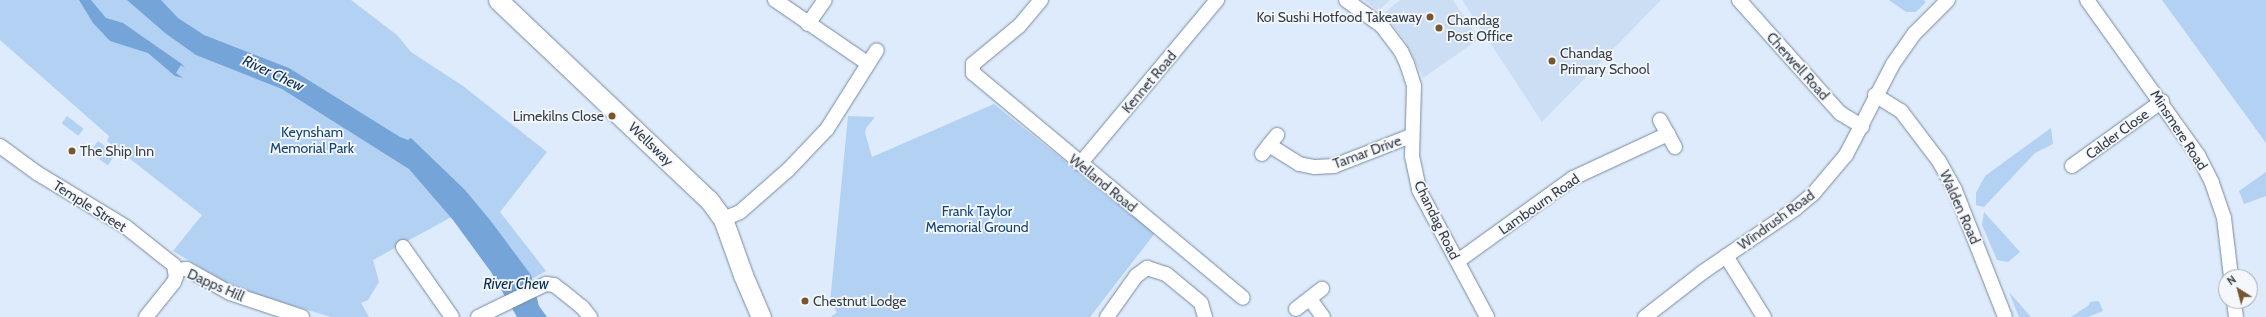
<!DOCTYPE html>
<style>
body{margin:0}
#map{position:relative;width:2266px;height:317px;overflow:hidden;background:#ddebfc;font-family:Cabin,sans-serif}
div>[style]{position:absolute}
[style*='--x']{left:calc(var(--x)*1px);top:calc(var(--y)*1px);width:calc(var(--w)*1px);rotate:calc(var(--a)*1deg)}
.built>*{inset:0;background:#ccdef3}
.green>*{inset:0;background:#b3d1f2;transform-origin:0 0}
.water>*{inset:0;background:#75a4d8}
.roads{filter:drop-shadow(0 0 1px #79899c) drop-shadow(0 0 1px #79899c)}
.street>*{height:14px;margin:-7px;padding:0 7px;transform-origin:7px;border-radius:7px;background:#fff}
.secondary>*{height:19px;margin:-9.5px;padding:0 9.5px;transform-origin:9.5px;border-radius:9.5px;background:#fff}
.dots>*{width:11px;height:11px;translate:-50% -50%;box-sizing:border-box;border:2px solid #f4f7fb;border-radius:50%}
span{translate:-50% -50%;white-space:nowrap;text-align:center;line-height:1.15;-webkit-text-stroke:3.5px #f4f7fb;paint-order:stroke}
.poi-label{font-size:14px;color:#363d46}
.right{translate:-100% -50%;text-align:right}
.left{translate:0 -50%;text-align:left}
.street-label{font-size:14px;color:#363d46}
.park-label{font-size:14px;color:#124474}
.water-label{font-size:15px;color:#0b2d4f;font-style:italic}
.north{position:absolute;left:2218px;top:269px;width:40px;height:40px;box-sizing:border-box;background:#f4f7fb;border:1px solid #a8adb3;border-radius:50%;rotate:324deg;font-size:11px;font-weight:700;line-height:16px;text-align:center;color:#363d46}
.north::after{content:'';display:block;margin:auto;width:14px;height:18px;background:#77562d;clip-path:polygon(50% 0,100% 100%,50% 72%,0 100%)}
</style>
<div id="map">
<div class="built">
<div style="clip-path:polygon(1364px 0,1390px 0,1378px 11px)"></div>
<div style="clip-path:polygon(1400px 0,1453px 0,1479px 39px,1423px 78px,1405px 41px,1384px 13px)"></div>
<div style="clip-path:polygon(1462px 0,1661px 0,1542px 122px)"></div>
</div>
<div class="green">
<div style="clip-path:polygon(0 0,351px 0,397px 35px,411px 52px,463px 86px,547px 152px,500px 212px,546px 271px,532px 279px,475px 204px,373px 260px,379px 282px,368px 300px,361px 303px,369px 317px,331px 317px,235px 288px,173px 251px,202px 215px,107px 141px,109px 136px,0 40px)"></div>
<div style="clip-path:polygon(1889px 0,1924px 0,1926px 2px,1916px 12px,1906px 12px)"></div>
<div style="clip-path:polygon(2162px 0,2266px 0,2266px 143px)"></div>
<div style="clip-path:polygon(994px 104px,1155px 233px,1090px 317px,831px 317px,837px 312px,830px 303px,848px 116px,875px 117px,866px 128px,865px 133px,872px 157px)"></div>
<div style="left:67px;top:116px;width:21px;height:9px;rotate:37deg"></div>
<div style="clip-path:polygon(2051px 128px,2053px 144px,2035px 153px,1984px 207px,1976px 205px,1976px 193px,1985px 176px)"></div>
<div style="left:98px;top:141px;width:22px;height:14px;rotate:36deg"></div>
<div style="clip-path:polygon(2266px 172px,2266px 196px,2244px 204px,2239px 191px)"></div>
<div style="clip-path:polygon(1984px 212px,2020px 252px,2008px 262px,1997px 260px,1982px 225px)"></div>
<div style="clip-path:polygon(2009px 292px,2031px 317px,2019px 317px)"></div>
<div style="clip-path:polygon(2099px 301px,2103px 311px,2088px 317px,2071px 317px,2089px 305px,2090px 302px)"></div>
</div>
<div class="water">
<div style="clip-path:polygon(79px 0,91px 0,106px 18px,123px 23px,182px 64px,185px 68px,181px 65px,176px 73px,183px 78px,175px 76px,148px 53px,110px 41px,93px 23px)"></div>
<div style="clip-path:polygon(127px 0,161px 0,178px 18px,204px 35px,289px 68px,400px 137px,408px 140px,411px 138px,465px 190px,490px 220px,531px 275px,539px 306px,547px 317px,517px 317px,491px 272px,453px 220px,409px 169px,282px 89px,196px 55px,165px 33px)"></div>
</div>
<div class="roads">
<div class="street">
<div style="--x:775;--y:0;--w:112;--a:34.4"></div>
<div style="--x:1041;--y:0;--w:34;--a:130"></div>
<div style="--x:1019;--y:26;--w:60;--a:140.4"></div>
<div style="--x:973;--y:64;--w:9;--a:90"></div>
<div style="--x:973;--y:73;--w:351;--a:39.8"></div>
<div style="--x:1346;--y:0;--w:44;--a:35.8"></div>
<div style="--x:1382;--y:26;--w:31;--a:53"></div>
<div style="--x:1401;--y:51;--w:14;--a:65"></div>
<div style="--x:1407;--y:64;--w:23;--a:72"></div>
<div style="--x:1414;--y:86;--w:70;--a:91.6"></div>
<div style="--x:1412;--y:156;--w:35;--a:78"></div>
<div style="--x:1419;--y:190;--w:144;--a:61.8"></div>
<div style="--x:1739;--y:0;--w:152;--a:48.2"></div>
<div style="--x:1840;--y:113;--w:26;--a:31"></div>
<div style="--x:2087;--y:0;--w:191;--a:54.4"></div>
<div style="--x:2198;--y:155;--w:31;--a:63"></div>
<div style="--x:2212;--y:183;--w:37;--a:71"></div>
<div style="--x:2224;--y:218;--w:59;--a:83.2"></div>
<div style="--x:808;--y:24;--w:29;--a:-55"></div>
<div style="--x:1875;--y:95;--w:31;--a:32"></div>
<div style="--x:1901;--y:111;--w:63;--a:52.8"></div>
<div style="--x:1939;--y:161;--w:33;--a:61"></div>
<div style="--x:1955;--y:190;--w:136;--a:68.5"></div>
<div style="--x:1660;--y:120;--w:31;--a:61"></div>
<div style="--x:1269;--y:145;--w:13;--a:-51"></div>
<div style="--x:0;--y:146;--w:46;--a:36.1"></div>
<div style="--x:37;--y:173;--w:104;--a:31.2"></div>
<div style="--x:126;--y:227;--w:61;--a:38.4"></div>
<div style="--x:174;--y:265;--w:12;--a:81"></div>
<div style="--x:176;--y:277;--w:5;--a:112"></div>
<div style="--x:174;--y:282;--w:45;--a:128.7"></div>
<div style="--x:1262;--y:154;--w:11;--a:-52"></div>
<div style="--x:1269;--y:145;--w:36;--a:32"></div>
<div style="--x:1299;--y:164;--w:16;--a:11"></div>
<div style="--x:1315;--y:167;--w:19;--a:-3"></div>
<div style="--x:1334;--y:166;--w:83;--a:-21.3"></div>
<div style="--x:1080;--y:164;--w:214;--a:-50.1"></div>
<div style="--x:2072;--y:166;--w:111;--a:-35.8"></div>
<div style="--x:723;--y:219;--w:18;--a:-22"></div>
<div style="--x:740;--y:212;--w:64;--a:-41.2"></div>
<div style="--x:788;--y:170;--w:57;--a:-46.4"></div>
<div style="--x:827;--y:129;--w:93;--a:-57.7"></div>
<div style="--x:403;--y:247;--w:85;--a:55"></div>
<div style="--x:1726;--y:256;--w:72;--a:58.1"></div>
<div style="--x:1458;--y:261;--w:142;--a:-35.8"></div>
<div style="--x:1573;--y:178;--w:105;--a:-24.9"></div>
<div style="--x:176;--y:270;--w:11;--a:-5"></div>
<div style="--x:187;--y:269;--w:49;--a:29.2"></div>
<div style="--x:230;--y:293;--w:76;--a:18.4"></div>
<div style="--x:1310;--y:299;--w:22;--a:54"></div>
<div style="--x:2234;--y:301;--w:16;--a:83"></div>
<div style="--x:1296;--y:309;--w:33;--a:-38"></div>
<div style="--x:478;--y:317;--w:76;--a:-25.9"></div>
<div style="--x:546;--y:284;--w:8;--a:7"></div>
<div style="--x:554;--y:285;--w:10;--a:37"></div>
<div style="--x:562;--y:291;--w:26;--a:39"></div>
<div style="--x:582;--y:307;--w:13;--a:51"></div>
<div style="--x:1107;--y:317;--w:50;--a:-54.7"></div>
<div style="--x:1136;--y:276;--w:14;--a:-36"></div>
<div style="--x:1147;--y:268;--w:20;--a:18"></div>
<div style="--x:1166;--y:274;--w:45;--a:39.6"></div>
<div style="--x:1201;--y:303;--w:15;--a:74"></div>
<div style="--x:1645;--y:317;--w:73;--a:-37.8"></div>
<div style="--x:1703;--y:272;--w:112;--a:-34.4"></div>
<div style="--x:1795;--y:209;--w:23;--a:-40"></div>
<div style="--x:1813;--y:194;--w:51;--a:-49.8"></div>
<div style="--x:1846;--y:155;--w:102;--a:-62.7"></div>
<div style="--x:1893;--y:64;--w:37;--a:-55"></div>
<div style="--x:1914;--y:34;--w:48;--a:-45"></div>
</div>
<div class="secondary">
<div style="--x:498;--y:0;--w:291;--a:43.5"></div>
<div style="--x:709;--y:200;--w:24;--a:54"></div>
<div style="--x:723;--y:219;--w:59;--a:70.3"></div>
<div style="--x:743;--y:275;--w:46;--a:66.8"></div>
</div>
</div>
<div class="dots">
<div style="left:1430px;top:17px;background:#77562d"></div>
<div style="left:1439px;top:28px;background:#77562d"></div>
<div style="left:1552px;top:61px;background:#77562d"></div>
<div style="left:612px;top:116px;background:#77562d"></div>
<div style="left:72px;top:151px;background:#77562d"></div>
<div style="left:805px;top:301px;background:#77562d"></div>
</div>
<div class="poi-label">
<span class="right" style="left:1422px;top:17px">Koi Sushi Hotfood Takeaway</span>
<span class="left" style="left:1447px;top:28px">Chandag<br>Post Office</span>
<span class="left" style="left:1560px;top:61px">Chandag<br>Primary School</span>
<span class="right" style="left:604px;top:116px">Limekilns Close</span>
<span class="left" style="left:80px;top:151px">The Ship Inn</span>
<span class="left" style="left:813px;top:301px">Chestnut Lodge</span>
</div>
<div class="street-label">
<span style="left:1798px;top:66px;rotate:48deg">Cherwell Road</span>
<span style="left:1149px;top:82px;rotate:-50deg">Kennet Road</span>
<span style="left:2179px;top:130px;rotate:57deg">Minsmere Road</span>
<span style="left:2117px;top:134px;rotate:-36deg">Calder Close</span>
<span style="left:651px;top:144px;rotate:44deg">Wellsway</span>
<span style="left:1367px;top:152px;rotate:-20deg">Tamar Drive</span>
<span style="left:1103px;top:183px;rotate:39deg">Welland Road</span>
<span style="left:1539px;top:204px;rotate:-35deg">Lambourn Road</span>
<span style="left:90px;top:206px;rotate:32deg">Temple Street</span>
<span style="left:1960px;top:207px;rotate:66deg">Walden Road</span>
<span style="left:1437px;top:220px;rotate:64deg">Chandag Road</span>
<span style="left:1776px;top:220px;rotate:-36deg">Windrush Road</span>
<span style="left:216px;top:285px;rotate:24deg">Dapps Hill</span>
</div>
<div class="park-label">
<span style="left:312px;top:140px">Keynsham<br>Memorial Park</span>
<span style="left:977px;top:219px">Frank Taylor<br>Memorial Ground</span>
</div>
<div class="water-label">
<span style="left:273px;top:74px;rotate:25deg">River Chew</span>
<span style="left:516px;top:285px">River Chew</span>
</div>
<div class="north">N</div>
</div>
